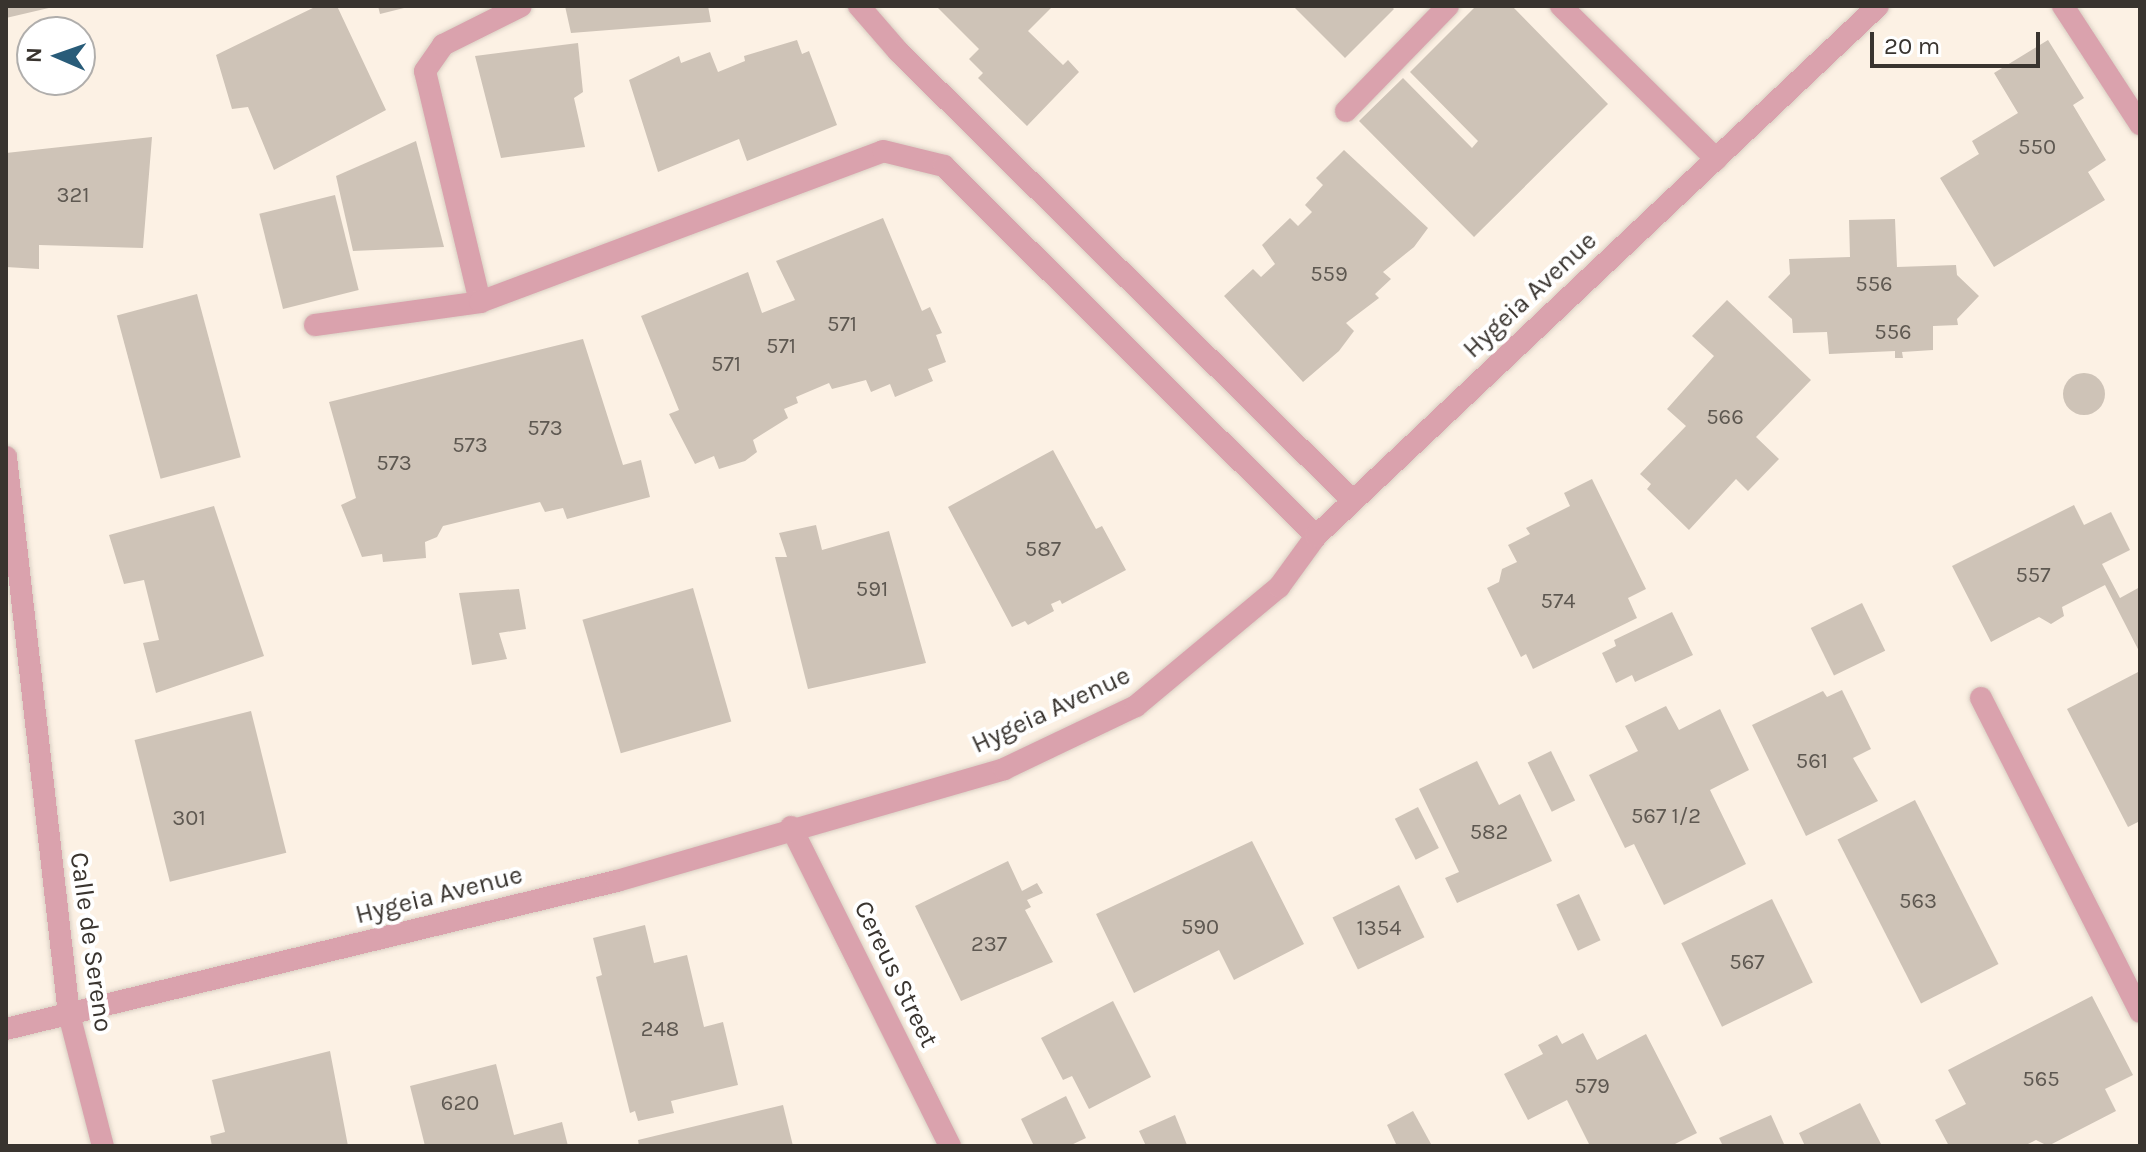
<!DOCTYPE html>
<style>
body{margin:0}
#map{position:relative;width:2146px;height:1152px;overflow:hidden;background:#fcf1e4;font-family:Karla,sans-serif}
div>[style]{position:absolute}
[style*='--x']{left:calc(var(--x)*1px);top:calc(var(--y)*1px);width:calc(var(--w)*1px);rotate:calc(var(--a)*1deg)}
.building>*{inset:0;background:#cec3b7;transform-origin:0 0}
.round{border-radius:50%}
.roads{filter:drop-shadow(0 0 2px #d9cfc3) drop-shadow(0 0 2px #d9cfc3)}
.service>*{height:22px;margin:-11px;padding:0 11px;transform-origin:11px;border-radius:11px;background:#daa2ad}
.minor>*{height:22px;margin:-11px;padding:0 11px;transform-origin:11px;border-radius:11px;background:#daa2ad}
span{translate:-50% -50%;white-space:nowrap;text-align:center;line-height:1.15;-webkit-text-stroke:8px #fff;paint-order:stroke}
.number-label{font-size:22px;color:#5e5851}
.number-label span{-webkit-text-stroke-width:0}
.street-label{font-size:26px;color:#39342f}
.frame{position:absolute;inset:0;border:8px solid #39342f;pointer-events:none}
.north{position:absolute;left:16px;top:16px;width:80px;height:80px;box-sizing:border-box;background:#fff;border:2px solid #b0aeac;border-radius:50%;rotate:272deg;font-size:22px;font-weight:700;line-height:32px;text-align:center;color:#39342f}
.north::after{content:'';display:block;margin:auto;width:28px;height:36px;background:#295c79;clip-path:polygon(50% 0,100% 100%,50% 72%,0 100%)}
.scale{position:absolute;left:1870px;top:32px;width:170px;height:36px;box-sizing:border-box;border:4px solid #39342f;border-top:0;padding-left:10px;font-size:24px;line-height:28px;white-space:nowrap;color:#39342f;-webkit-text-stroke:6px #fff;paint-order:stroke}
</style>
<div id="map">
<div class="building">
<div style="clip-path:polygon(6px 6px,53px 6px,53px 7px,6px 18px)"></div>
<div style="clip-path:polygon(317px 6px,337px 6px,386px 110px,274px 170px,248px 107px,232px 109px,216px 55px)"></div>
<div style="clip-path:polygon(378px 6px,408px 6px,408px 7px,380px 14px)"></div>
<div style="clip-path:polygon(565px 6px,708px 6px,711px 22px,571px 33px)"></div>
<div style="clip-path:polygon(936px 6px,1053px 6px,1028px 31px,1063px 65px,1068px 60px,1079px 72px,1027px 126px,978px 78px,983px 73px,969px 59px,979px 49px)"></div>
<div style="clip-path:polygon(1293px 6px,1391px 6px,1394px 9px,1345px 58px)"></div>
<div style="clip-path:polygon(1476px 6px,1512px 6px,1608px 104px,1474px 237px,1359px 121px,1403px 78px,1472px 148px,1478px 141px,1410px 72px)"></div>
<div style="clip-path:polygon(797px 40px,802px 54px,809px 51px,837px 125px,747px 161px,739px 139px,658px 172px,629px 80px,679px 56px,681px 63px,710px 52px,718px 72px,745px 61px,744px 56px)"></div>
<div style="clip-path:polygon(2048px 40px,2084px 98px,2073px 105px,2106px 160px,2088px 172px,2105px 200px,1994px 267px,1940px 178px,1979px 154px,1972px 141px,2018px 113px,1994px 73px)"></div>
<div style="clip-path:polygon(578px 43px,583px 92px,574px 98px,585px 147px,501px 158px,475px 56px)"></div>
<div style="clip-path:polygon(152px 137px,143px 248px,39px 245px,39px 269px,6px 267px,6px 153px)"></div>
<div style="clip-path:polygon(416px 141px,444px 247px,353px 251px,336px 176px)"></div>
<div style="clip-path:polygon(1344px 150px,1428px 228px,1414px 247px,1383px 272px,1391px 279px,1375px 294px,1379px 298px,1346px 323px,1354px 331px,1339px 351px,1303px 382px,1224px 296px,1253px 269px,1261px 277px,1275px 264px,1262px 245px,1290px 218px,1298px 226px,1312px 212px,1305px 205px,1323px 185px,1316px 178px)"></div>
<div style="left:335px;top:195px;width:98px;height:78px;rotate:76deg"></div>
<div style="clip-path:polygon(883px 218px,922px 311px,930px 307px,942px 333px,936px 335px,946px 362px,928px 369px,933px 381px,895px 397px,890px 384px,871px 392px,866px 380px,832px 389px,829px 383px,796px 397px,798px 403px,784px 409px,788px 418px,753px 440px,757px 452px,745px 461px,719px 469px,714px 456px,695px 464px,669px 414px,679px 410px,641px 316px,748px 272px,762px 313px,795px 300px,776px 261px)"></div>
<div style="clip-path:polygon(1895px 219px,1897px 267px,1956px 265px,1957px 275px,1979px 296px,1957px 319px,1958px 325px,1933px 326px,1933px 350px,1902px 352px,1903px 358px,1895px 358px,1895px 351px,1829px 354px,1827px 332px,1793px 333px,1792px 319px,1768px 297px,1790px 274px,1789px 259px,1850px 257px,1849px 220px)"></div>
<div style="left:197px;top:294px;width:169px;height:83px;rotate:75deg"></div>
<div style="clip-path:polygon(1727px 300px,1811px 380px,1756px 437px,1779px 459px,1748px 491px,1736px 479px,1689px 530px,1647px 489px,1651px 484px,1640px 474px,1686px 426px,1667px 409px,1714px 356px,1692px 336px)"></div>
<div style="clip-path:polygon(583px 339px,623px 465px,641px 460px,650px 497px,567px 519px,563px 508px,545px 512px,540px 502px,443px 526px,437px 537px,425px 542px,426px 558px,383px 562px,382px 554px,362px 557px,341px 505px,356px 498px,329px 402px)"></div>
<div class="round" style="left:2063px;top:373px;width:42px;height:42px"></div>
<div style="clip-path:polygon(1053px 450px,1096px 529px,1102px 526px,1126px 570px,1062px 604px,1060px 600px,1051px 604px,1054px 611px,1028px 625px,1025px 621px,1012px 627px,948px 507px)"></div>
<div style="clip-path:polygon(1592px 479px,1646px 589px,1628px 598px,1637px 618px,1533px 669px,1526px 654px,1521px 657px,1487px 588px,1499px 582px,1502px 569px,1517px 562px,1508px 545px,1530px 534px,1526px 528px,1570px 506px,1564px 493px)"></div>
<div style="clip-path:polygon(2074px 505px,2084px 525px,2111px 512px,2130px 550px,2102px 564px,2120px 598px,2140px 587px,2140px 653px,2105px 585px,2062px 607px,2064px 616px,2051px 624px,2039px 617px,1991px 642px,1952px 566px)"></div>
<div style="clip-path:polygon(214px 506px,264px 656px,156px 693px,143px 643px,159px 640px,144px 580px,124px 584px,109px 535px)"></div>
<div style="clip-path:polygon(816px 525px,822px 550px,889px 531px,926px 663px,808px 689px,775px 557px,787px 557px,779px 533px)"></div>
<div style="left:693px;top:588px;width:139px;height:115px;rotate:74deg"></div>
<div style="clip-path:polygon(519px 589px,526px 629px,499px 633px,507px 659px,472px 665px,459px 593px)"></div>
<div style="left:1862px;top:603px;width:53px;height:57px;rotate:64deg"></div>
<div style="clip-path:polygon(1672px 612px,1693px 655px,1635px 682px,1632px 675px,1616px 683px,1602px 653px,1616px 646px,1614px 640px)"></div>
<div style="clip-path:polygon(2140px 671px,2140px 821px,2128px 827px,2067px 709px)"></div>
<div style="clip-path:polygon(1842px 690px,1871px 749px,1853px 758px,1878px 801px,1806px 836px,1752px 725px,1823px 691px,1827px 697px)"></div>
<div style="clip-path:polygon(1666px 706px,1679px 730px,1720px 709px,1749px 770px,1710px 790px,1746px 864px,1664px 905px,1634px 844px,1625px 848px,1589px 775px,1638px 751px,1625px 726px)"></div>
<div style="left:251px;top:711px;width:146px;height:120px;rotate:76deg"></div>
<div style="left:1551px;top:751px;width:55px;height:26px;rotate:64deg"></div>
<div style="clip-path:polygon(1477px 761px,1499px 805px,1520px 794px,1552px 861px,1457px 903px,1445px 878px,1459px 872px,1419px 789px)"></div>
<div style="left:1915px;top:800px;width:184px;height:87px;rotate:63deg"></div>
<div style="left:1418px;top:807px;width:46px;height:26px;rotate:63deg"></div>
<div style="clip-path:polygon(1252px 841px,1304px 944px,1234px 980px,1219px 950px,1134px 993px,1096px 914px)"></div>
<div style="clip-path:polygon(1008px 861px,1022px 891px,1037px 883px,1043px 893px,1027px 900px,1031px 907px,1025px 910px,1053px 962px,961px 1001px,915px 906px)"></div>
<div style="left:1399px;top:885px;width:58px;height:74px;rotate:64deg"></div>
<div style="left:1579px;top:894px;width:51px;height:25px;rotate:65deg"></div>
<div style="left:1772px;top:899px;width:93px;height:101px;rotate:64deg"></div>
<div style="clip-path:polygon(645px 925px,654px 963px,687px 955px,704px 1027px,723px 1022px,738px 1085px,671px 1101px,674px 1113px,638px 1121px,635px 1111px,630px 1113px,596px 977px,602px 975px,593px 938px)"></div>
<div style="clip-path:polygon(2092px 996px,2133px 1075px,2105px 1089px,2116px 1111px,2048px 1146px,2036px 1140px,2024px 1146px,1949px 1146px,1935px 1120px,1966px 1104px,1948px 1070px)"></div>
<div style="clip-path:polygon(1113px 1001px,1151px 1077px,1089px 1109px,1072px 1076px,1063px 1080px,1041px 1038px)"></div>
<div style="clip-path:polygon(1583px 1033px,1597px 1060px,1646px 1034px,1697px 1133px,1671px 1146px,1590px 1146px,1567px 1100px,1528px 1120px,1504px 1074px,1543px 1054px,1538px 1045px,1557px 1035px,1562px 1044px)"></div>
<div style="clip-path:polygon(330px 1051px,348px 1146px,212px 1146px,210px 1136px,225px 1132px,212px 1080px)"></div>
<div style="clip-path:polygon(496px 1064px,514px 1135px,562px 1122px,568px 1146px,425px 1146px,410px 1086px)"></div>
<div style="clip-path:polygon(1066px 1096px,1086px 1138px,1069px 1146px,1034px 1146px,1021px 1119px)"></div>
<div style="clip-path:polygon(1860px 1103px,1882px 1146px,1805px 1146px,1799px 1133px)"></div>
<div style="clip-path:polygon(783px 1105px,793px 1146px,639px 1146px,638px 1140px)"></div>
<div style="clip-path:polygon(1413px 1111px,1431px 1144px,1397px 1146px,1387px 1125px)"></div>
<div style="clip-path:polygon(1175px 1115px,1187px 1145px,1146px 1146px,1139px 1131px)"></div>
<div style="clip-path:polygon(1771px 1115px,1784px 1144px,1723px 1146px,1719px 1138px)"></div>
</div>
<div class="roads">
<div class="service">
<div style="--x:859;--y:6;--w:60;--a:49.1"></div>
<div style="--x:898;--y:51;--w:640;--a:44.68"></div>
<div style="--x:1561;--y:6;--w:218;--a:44.6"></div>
<div style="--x:2063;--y:6;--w:141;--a:56.9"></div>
<div style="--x:1346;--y:111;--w:146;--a:-45.8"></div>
<div style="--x:480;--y:302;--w:237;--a:-103.4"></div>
<div style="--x:425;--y:71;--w:32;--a:-55"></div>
<div style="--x:443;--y:45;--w:87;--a:-26.6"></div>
<div style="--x:315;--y:325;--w:167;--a:-7.9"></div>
<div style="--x:480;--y:302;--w:430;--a:-20.5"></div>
<div style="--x:883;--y:151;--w:63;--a:13.8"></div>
<div style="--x:944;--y:166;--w:525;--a:44.85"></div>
<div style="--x:1981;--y:698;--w:352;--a:63.1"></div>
</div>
<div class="minor">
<div style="--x:6;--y:457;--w:561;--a:83.55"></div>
<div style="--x:69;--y:1014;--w:136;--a:75.6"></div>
<div style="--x:791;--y:827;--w:356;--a:63.5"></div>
<div style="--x:6;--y:1029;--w:629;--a:-13.62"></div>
<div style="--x:617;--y:881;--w:403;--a:-16.1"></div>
<div style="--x:1004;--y:769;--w:146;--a:-25.5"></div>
<div style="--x:1136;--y:706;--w:186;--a:-39.8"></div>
<div style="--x:1279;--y:587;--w:63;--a:-54"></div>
<div style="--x:1316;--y:536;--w:772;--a:-43.32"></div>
</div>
</div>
<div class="number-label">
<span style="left:2037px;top:148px">550</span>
<span style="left:73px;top:196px">321</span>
<span style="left:1329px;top:275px">559</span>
<span style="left:1874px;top:285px">556</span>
<span style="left:842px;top:325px">571</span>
<span style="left:1893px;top:333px">556</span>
<span style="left:781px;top:347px">571</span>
<span style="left:726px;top:365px">571</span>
<span style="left:1725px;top:418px">566</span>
<span style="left:545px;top:429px">573</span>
<span style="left:470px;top:446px">573</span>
<span style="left:394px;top:464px">573</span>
<span style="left:1043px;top:550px">587</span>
<span style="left:2033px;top:576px">557</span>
<span style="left:872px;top:590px">591</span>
<span style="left:1558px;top:602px">574</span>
<span style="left:1812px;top:762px">561</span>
<span style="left:1666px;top:817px">567 1/2</span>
<span style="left:189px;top:819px">301</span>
<span style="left:1489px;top:833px">582</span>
<span style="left:1918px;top:902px">563</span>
<span style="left:1200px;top:928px">590</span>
<span style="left:1379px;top:929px">1354</span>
<span style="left:989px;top:945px">237</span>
<span style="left:1747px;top:963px">567</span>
<span style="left:660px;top:1030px">248</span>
<span style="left:2041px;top:1080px">565</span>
<span style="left:1592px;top:1087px">579</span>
<span style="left:460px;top:1104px">620</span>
</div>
<div class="street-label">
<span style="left:1530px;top:295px;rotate:-43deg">Hygeia Avenue</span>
<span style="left:1051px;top:710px;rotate:-25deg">Hygeia Avenue</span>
<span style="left:439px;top:895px;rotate:-14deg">Hygeia Avenue</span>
<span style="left:91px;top:942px;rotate:82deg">Calle de Sereno</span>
<span style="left:896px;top:974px;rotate:64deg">Cereus Street</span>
</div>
<div class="frame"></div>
<div class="north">N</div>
<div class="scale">20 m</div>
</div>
